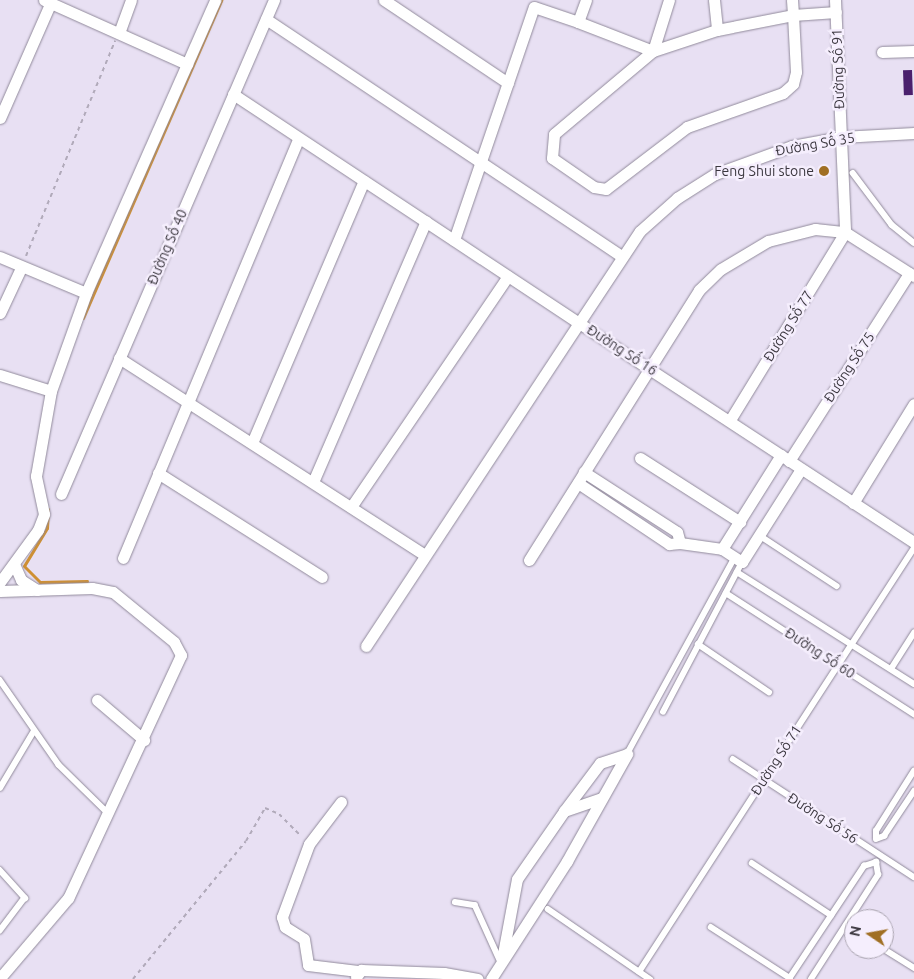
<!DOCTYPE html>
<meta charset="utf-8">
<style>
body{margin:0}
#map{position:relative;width:914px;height:979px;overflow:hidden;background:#e8e0f3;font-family:Ubuntu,sans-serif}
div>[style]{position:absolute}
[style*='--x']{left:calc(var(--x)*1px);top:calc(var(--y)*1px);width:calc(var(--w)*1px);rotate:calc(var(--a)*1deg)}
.stream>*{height:3px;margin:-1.5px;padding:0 1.5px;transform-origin:1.5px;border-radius:1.5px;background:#cf9033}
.building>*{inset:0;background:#4a206d;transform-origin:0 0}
.path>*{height:2px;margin-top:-1px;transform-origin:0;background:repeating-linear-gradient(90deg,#b1aaba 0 4px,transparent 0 8px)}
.roads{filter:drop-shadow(0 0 1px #918a9b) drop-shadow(0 0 1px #918a9b)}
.lane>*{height:5.5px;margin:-2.75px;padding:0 2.75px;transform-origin:2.75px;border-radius:2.75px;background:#fff}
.street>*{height:11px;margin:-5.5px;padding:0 5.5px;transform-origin:5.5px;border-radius:5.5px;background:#fff}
.dots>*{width:14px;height:14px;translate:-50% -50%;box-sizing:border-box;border:2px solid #f5eefd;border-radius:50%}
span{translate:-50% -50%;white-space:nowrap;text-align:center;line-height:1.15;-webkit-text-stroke:5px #f5eefd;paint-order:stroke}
.street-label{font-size:14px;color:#3b373f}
.poi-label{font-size:14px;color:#3b373f}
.right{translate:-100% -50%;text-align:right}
.north{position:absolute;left:844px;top:909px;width:50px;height:50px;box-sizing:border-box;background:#f5eefd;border:1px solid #aba5b1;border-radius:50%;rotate:282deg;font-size:14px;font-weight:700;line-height:20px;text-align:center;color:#3b373f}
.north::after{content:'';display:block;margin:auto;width:18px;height:22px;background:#a06f24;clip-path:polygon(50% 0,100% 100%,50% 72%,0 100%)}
</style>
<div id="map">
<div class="stream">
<div style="--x:83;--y:318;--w:347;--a:-66.5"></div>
<div style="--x:48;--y:509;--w:19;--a:93"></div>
<div style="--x:47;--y:528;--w:44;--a:121.2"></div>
<div style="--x:24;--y:566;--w:23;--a:45"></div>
<div style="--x:40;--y:582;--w:47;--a:-1.2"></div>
</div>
<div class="building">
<div style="left:912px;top:70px;width:25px;height:9px;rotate:88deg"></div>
</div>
<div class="path">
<div style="--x:26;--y:256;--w:233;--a:-67.5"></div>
<div style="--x:133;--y:979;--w:178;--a:-50.7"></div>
<div style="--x:246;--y:841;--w:38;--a:-60"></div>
<div style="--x:265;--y:808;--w:15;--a:23"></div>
<div style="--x:279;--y:814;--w:31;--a:45"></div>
</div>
<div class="roads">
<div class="lane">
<div style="--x:853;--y:173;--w:65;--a:53.1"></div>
<div style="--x:892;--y:225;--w:28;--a:39"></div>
<div style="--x:759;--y:535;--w:93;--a:33.2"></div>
<div style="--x:737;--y:572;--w:209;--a:32.3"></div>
<div style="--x:726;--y:593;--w:224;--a:32.8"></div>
<div style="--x:698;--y:644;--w:86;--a:34.1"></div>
<div style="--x:891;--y:669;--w:43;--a:-57.4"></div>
<div style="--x:0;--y:680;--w:103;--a:55.2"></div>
<div style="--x:59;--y:765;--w:67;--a:44.4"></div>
<div style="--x:663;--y:712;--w:170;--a:-62.2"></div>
<div style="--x:627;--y:754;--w:225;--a:-61.3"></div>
<div style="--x:733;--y:759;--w:216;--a:33.1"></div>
<div style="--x:0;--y:788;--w:66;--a:-59.2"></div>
<div style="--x:876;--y:839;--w:8;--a:-90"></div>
<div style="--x:876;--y:831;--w:71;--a:-57.7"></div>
<div style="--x:876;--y:839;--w:9;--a:-21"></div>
<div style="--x:884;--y:836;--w:54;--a:-56.3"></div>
<div style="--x:752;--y:863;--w:95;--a:33.4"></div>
<div style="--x:0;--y:870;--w:38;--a:48"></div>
<div style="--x:25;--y:898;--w:41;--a:127.1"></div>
<div style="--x:455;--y:902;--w:20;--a:9"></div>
<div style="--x:475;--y:905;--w:60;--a:65.6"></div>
<div style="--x:548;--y:909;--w:124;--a:34.5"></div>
<div style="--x:846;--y:925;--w:9;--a:32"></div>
<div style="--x:711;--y:927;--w:94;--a:32.8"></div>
<div style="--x:884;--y:949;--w:36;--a:32"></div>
<div style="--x:639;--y:972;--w:505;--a:-57.03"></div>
<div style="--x:789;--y:979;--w:136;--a:-56.4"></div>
<div style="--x:864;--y:866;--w:13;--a:-18"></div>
<div style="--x:811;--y:979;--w:124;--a:-57.2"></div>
<div style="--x:878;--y:875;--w:13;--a:-99"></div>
</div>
<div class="street">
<div style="--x:44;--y:0;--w:157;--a:24.1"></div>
<div style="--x:384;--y:0;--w:149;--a:33.8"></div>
<div style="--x:714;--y:0;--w:30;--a:84"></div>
<div style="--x:792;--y:0;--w:15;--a:86"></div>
<div style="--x:793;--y:15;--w:43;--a:-4"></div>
<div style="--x:835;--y:0;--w:232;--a:87.5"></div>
<div style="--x:793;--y:15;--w:57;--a:87"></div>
<div style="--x:796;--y:72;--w:12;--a:104"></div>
<div style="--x:793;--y:84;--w:13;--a:138"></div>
<div style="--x:783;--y:93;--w:102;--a:160.5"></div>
<div style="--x:687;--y:127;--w:102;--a:142.6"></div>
<div style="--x:606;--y:189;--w:12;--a:-171"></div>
<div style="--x:594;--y:187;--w:51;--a:-145.4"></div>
<div style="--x:552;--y:158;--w:24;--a:-85"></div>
<div style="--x:554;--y:134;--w:129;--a:-40"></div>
<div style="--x:653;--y:51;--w:67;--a:-18.2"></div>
<div style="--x:717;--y:30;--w:77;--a:-11.2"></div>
<div style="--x:266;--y:19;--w:425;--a:33.7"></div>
<div style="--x:578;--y:22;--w:80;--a:21.1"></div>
<div style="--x:653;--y:51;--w:53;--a:-72.6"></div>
<div style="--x:119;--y:33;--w:35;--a:-70"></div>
<div style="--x:882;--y:52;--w:32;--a:-2"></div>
<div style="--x:233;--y:94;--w:415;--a:33.5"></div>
<div style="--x:579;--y:323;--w:110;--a:-56.5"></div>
<div style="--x:640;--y:231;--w:50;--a:-41.7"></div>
<div style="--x:677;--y:198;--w:45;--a:-32.3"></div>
<div style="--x:715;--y:174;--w:82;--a:-20"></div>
<div style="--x:792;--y:146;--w:50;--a:-10.4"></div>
<div style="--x:841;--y:137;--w:73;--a:-3.1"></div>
<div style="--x:0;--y:118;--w:124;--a:-66.3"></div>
<div style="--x:454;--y:240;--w:246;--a:-71.1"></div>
<div style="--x:534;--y:7;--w:46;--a:18.8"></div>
<div style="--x:578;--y:22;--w:23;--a:-70"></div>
<div style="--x:0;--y:257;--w:93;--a:22.7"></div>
<div style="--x:0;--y:313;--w:50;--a:-65"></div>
<div style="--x:119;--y:358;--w:364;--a:32.8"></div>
<div style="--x:0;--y:375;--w:53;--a:17.4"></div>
<div style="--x:730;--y:420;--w:220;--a:-58.5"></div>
<div style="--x:252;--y:443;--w:285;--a:-66.9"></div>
<div style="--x:640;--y:458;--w:119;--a:32.6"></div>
<div style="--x:789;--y:461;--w:223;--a:-57.4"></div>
<div style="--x:158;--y:473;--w:194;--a:32.4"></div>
<div style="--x:313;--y:482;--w:284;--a:-66.6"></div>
<div style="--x:578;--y:483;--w:110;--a:33.8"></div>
<div style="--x:669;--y:544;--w:11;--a:-5"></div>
<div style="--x:680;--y:543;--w:11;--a:-105"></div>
<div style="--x:677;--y:532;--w:111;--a:-147.2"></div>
<div style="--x:61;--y:494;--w:538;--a:-66.68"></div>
<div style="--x:853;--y:503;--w:116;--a:-58.4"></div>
<div style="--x:351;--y:507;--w:279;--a:-55.8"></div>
<div style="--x:680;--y:543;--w:42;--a:8.1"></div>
<div style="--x:722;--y:549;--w:24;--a:33"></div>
<div style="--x:742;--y:562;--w:110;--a:-57.6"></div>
<div style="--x:722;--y:549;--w:111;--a:-57.9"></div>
<div style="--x:123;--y:558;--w:455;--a:-67.3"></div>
<div style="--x:529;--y:560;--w:319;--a:-57.8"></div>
<div style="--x:699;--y:290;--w:30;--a:-44"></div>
<div style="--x:721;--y:269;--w:55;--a:-30.8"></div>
<div style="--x:768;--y:241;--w:49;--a:-14.3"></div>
<div style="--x:815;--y:229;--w:30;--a:6"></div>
<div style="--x:845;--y:232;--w:82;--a:32.5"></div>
<div style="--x:14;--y:564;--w:17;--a:66"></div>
<div style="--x:21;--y:580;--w:19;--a:32"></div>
<div style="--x:0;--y:582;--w:64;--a:-53.8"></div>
<div style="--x:38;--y:530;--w:17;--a:-69"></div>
<div style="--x:44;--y:514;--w:39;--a:-102"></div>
<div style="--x:36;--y:476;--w:86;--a:-80"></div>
<div style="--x:51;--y:391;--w:104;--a:-70.3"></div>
<div style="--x:86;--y:293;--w:320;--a:-66.2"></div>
<div style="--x:0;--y:591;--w:92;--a:-1.9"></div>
<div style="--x:92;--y:588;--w:21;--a:11"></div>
<div style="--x:113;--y:592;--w:79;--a:39.3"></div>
<div style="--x:174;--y:642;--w:15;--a:62"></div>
<div style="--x:181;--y:655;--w:268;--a:114.9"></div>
<div style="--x:68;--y:898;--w:105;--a:130.4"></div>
<div style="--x:366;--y:646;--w:387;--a:-56.6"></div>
<div style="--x:579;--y:323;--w:400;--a:33.2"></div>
<div style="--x:97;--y:700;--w:62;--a:40.4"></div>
<div style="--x:341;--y:802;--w:53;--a:127.3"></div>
<div style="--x:309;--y:844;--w:78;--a:110.3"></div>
<div style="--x:282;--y:917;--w:10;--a:73"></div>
<div style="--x:285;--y:927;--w:22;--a:32"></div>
<div style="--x:304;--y:939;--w:26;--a:81"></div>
<div style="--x:308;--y:965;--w:50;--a:6.8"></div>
<div style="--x:564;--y:811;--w:60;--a:-53.1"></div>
<div style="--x:600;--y:763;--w:28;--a:-18"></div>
<div style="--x:502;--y:959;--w:81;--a:-79.4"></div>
<div style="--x:517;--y:879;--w:83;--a:-55.3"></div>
<div style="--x:564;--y:811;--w:40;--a:-18.9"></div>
<div style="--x:356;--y:977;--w:9;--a:-54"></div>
<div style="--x:361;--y:970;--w:83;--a:2.1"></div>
<div style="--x:444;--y:973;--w:34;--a:10"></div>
<div style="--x:491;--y:979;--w:140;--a:-57.2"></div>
<div style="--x:567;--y:861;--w:123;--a:-60.7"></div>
</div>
</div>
<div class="dots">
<div style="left:824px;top:171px;background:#a06f24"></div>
</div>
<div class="street-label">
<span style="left:838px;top:69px;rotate:-92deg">Đường Số 91</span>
<span style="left:815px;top:144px;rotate:-10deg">Đường Số 35</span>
<span style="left:167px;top:247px;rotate:-67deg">Đường Số 40</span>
<span style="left:788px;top:326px;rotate:-58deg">Đường Số 77</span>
<span style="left:622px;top:350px;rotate:33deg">Đường Số 16</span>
<span style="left:849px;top:367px;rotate:-57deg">Đường Số 75</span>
<span style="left:820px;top:653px;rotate:33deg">Đường Số 60</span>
<span style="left:776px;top:760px;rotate:-57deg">Đường Số 71</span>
<span style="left:823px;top:818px;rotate:33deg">Đường Số 56</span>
</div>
<div class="poi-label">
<span class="right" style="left:814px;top:171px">Feng Shui stone</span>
</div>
<div class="north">N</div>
</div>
